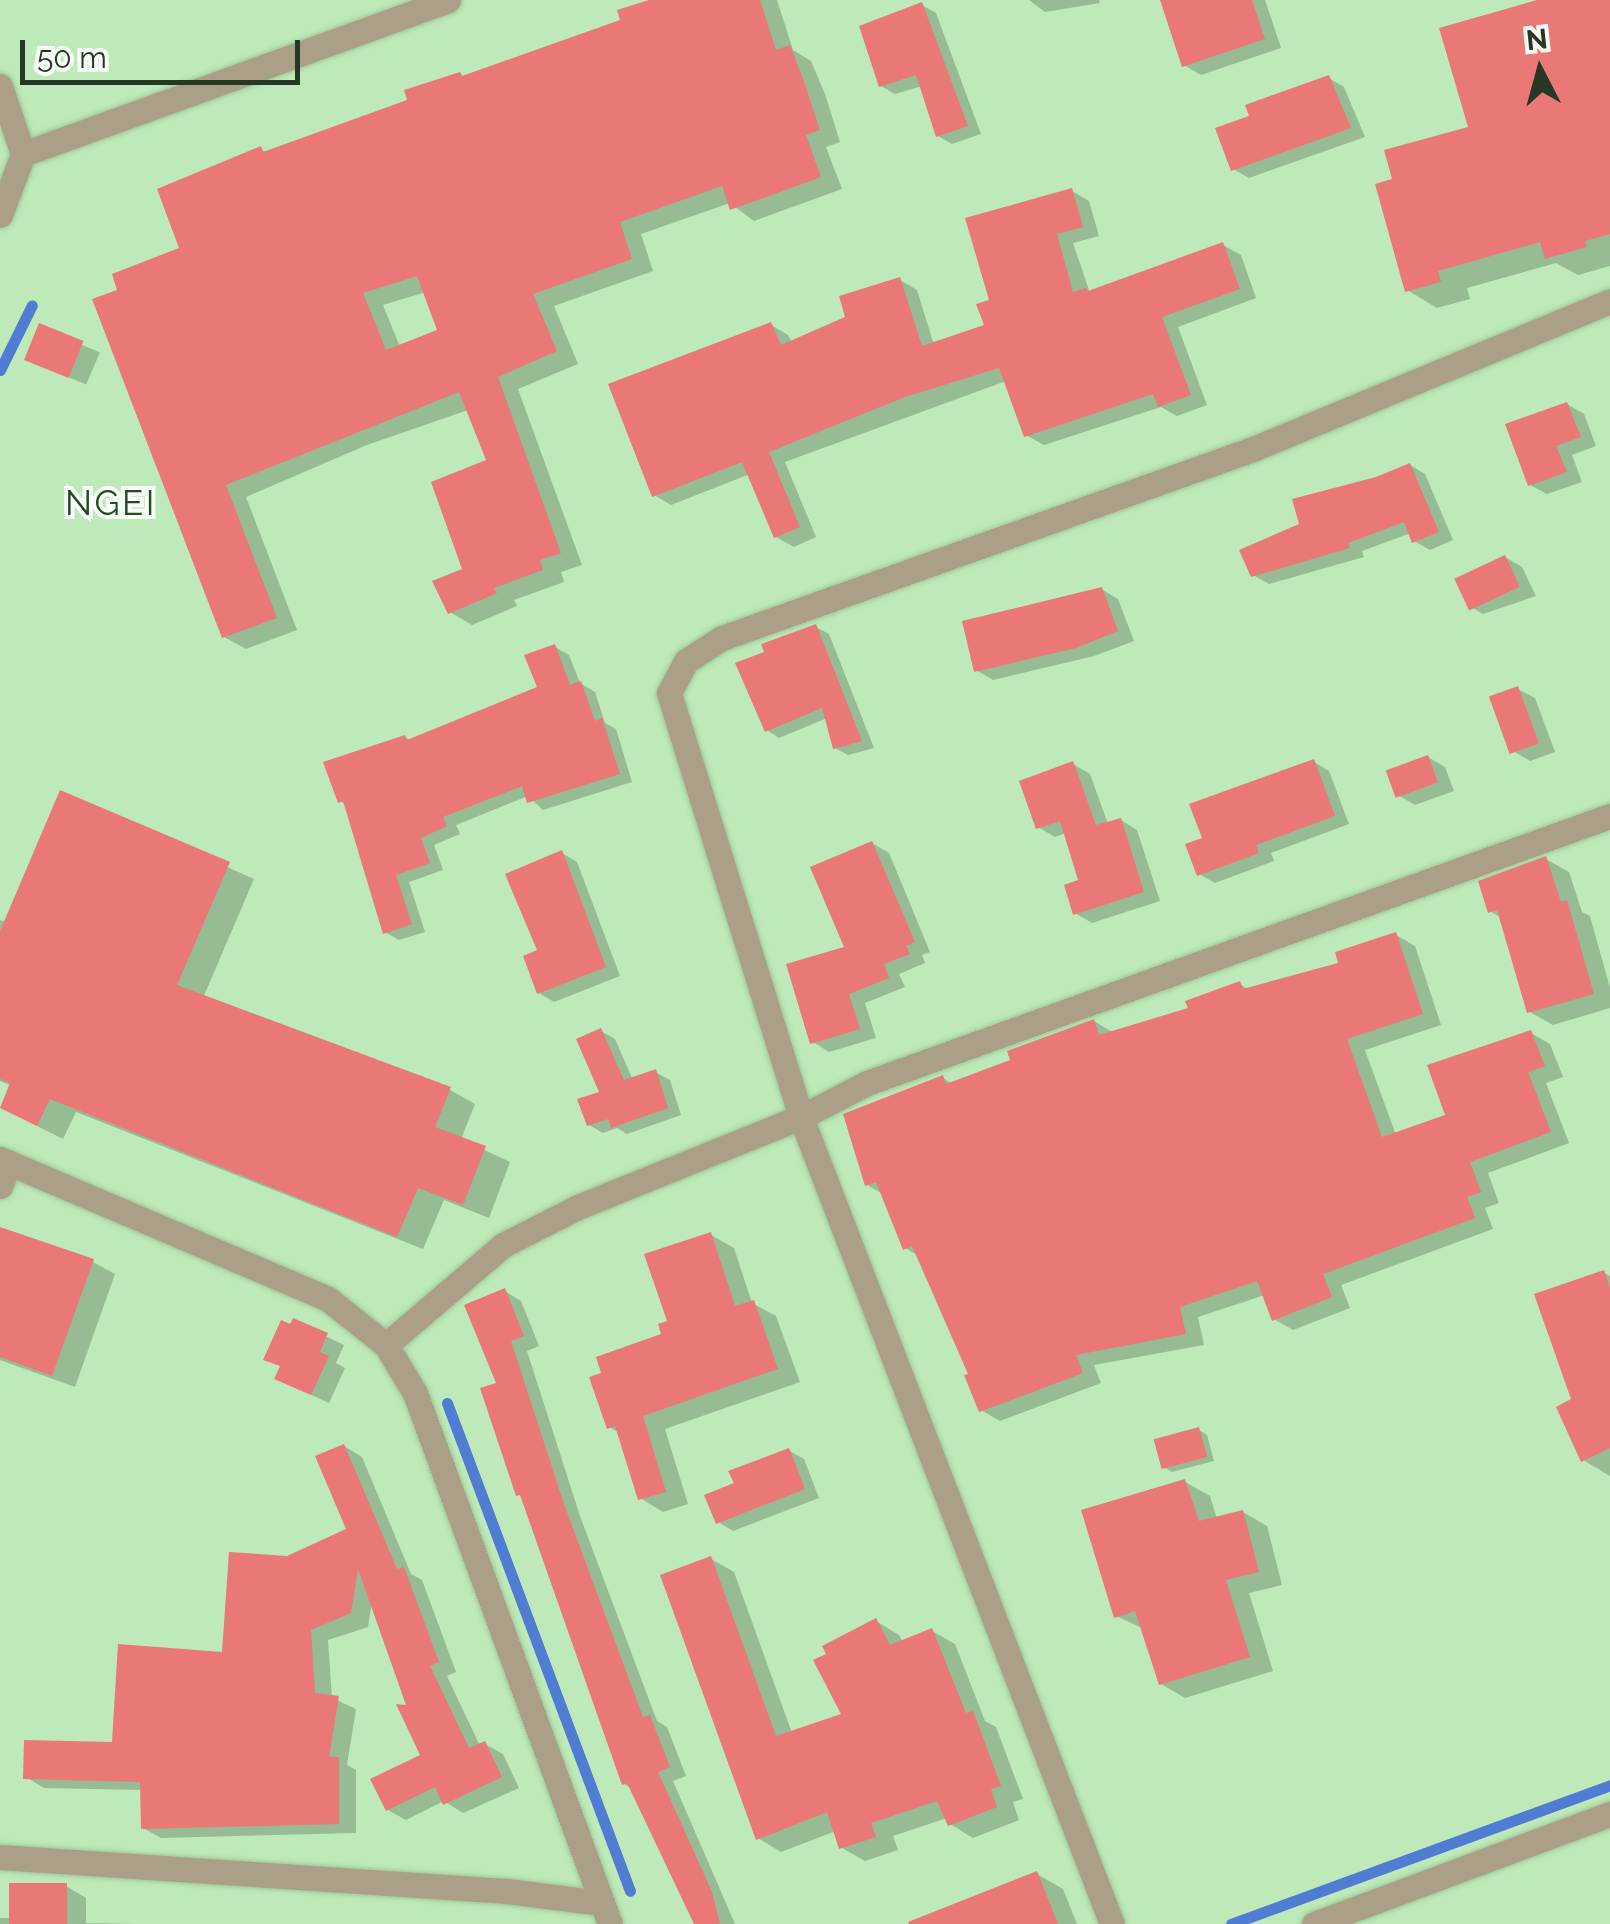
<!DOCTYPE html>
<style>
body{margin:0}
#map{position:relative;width:1610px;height:1924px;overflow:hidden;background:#bdeab8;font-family:Raleway,sans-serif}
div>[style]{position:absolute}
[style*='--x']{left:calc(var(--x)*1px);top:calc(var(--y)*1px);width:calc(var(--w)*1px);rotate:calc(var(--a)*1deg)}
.shadow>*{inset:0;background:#0003;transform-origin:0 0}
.stream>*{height:11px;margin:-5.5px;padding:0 5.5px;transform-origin:5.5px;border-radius:5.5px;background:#507dd3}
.building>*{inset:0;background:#e97876;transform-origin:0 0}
.roads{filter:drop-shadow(0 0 2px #9fc69a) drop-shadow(0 0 2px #9fc69a)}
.street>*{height:25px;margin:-12.5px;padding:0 12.5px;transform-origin:12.5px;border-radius:12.5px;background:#ac9f87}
span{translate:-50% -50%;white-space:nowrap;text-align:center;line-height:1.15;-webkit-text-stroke:8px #fafef9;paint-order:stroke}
.quarter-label{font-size:35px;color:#234b20;letter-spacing:2.5px}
.north{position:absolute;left:1490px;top:20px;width:100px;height:100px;-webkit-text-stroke:8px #fafef9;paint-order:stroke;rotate:354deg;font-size:28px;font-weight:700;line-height:40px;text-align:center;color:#263824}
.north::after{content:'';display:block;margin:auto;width:35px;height:45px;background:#263824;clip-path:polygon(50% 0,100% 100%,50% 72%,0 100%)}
.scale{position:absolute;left:20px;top:40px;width:280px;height:45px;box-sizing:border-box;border:5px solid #263824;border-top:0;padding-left:12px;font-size:30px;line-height:35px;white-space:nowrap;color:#263824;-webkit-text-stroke:8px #fafef9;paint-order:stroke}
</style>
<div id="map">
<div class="shadow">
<div style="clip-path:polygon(evenodd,657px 0,777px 0,793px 50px,811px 61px,825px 94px,840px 142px,826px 147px,842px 189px,754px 221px,730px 203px,641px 234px,653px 271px,554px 306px,578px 364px,518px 389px,582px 565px,561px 572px,564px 582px,514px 600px,517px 606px,472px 625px,450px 612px,465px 570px,489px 461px,471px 409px,367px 445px,246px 497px,297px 630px,246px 649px,224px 637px,120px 291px,183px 249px,260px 149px,268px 153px,410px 101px,460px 74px,465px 77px,623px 22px,657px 0,426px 292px,440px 331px,400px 347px,383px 305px,426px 292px)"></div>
<div style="clip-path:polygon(1029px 0,1099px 0,1100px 3px,1045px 12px)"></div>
<div style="clip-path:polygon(1171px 0,1265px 0,1281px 48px,1201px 75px,1184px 65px)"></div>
<div style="clip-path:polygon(1610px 0,1610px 266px,1578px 275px,1556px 263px,1467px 288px,1470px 299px,1437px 308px,1407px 290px,1395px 180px,1471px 129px)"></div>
<div style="clip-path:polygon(922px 5px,936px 13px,981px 134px,952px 144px,938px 136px,922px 86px,895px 94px,881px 86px)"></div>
<div style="clip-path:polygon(1329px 78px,1344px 87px,1365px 137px,1249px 178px,1233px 169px,1252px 118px)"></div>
<div style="clip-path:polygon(1072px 191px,1089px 201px,1099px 236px,1073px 243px,1090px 293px,1223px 245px,1241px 255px,1256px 298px,1178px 327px,1207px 405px,1177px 416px,1161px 407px,1044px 445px,1026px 435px,1006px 381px,785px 462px,816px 537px,794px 547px,776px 537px,750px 474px,671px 505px,654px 495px,771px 325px,788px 335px,792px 343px,848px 318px,900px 280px,917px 290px,934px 345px,987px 327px,992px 301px)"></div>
<div style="left:40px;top:327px;width:65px;height:35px;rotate:23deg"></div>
<div style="clip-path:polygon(1567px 404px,1584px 414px,1596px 446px,1572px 455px,1582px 482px,1547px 494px,1530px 485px)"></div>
<div style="clip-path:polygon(1410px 465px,1425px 474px,1453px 540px,1430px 550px,1414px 541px,1411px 533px,1362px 551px,1364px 557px,1269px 584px,1253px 575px,1302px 526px,1377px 479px)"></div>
<div style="clip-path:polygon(1505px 557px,1522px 567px,1536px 596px,1483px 614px,1466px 604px)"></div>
<div style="clip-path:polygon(1101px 589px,1118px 599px,1134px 641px,1094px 656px,993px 680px,976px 670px)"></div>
<div style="clip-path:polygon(816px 627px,829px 634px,874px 748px,848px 755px,835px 748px,827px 718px,779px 738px,767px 730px)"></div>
<div style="clip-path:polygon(555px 647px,569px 655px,580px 683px,595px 692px,605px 723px,616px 729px,632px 782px,543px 810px,528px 796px,456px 825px,460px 834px,434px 845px,443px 870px,409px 882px,425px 932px,399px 940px,385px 932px,347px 805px,340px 801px,405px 737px,411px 741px,540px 688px)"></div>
<div style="clip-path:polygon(1518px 689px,1535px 698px,1555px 752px,1530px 761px,1513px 751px)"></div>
<div style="clip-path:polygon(1428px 757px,1445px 767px,1454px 791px,1415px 805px,1398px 795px)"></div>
<div style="clip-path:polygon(1314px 762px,1329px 771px,1349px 824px,1271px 853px,1274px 861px,1215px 883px,1199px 874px,1206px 840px)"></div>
<div style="clip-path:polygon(1073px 764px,1090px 774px,1108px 824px,1121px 820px,1137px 830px,1160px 901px,1092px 923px,1075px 913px,1081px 881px,1066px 833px,1055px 837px,1038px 827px)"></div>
<div style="clip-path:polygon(62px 793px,254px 879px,203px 998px,450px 1090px,475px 1104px,461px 1139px,510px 1162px,489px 1218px,444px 1200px,423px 1249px,76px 1112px,63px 1139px,27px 1121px,12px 1086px,0 1081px,0 920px,6px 922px)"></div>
<div style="clip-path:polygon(872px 843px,889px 853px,930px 952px,922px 955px,925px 963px,899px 974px,905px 987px,865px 1003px,876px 1038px,829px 1052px,813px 1042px,848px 948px)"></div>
<div style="clip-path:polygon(562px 853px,577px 862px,620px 976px,554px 1002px,539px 993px,541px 952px)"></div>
<div style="clip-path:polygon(1546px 859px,1569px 872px,1582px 912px,1590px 916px,1610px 988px,1610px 1008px,1553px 1025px,1530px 1012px,1503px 919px,1490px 911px)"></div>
<div style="clip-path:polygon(1396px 935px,1415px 946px,1441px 1025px,1365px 1050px,1396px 1135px,1448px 1117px,1531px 1033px,1550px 1044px,1563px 1077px,1546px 1083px,1569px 1143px,1488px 1173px,1499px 1203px,1485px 1208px,1493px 1229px,1341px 1285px,1350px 1308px,1293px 1330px,1274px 1319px,1265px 1295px,1198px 1317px,1204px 1345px,1094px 1365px,1101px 1383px,1000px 1421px,981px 1410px,971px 1375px,919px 1256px,905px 1248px,883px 1194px,867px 1185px,943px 1078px,953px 1084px,1013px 1061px,1094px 1021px,1114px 1033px,1191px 1010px,1240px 984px,1249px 990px,1341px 964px)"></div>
<div style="clip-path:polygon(601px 1031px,615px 1039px,633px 1080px,655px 1072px,670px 1080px,681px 1115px,627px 1134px,617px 1128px,603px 1133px,589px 1125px,602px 1093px)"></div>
<div style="clip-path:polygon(6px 1232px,93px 1262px,115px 1274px,75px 1387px,0 1360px,0 1249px)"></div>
<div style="clip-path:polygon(711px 1235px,734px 1248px,752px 1303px,776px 1316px,800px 1382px,665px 1429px,688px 1504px,663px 1512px,640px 1498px,620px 1433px,609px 1427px,664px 1336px)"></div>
<div style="clip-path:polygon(1603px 1272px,1610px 1276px,1610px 1476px,1583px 1460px,1574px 1401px)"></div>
<div style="clip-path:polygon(505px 1291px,521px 1301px,539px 1346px,527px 1351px,580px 1516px,657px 1721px,667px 1727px,686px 1776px,673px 1781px,735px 1924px,697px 1924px,632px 1789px,624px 1784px,499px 1385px)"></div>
<div style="clip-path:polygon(294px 1321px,344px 1345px,336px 1363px,345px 1368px,329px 1403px,294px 1387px,282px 1367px,266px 1358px)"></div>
<div style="clip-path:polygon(1199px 1430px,1207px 1435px,1214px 1461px,1172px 1472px,1165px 1468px)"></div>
<div style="clip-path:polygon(344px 1446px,362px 1457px,411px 1574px,422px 1580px,456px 1672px,447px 1676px,480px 1746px,485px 1744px,503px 1754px,519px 1788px,463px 1813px,444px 1801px,406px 1820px,388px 1810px,423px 1756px,372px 1602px,368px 1627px,328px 1640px,332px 1698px,356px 1709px,347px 1765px,356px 1770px,356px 1833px,161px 1838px,143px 1828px,143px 1790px,44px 1788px,26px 1777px,114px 1745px,224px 1654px,287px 1558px,349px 1530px)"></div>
<div style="clip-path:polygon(788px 1450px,804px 1459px,819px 1498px,733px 1531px,718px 1522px,737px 1485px)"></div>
<div style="clip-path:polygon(1185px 1482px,1210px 1496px,1217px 1519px,1243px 1512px,1267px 1526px,1282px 1585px,1249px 1593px,1273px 1671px,1185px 1698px,1161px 1684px,1144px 1629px,1116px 1616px)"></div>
<div style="clip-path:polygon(711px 1559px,734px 1572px,792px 1733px,845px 1715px,876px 1621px,899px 1635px,903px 1642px,932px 1631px,955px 1644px,985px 1721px,996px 1727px,1023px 1799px,1013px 1802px,1019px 1820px,973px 1838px,950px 1824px,947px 1818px,893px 1836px,898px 1850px,865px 1861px,842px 1848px,836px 1831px,781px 1852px,758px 1838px)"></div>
<div style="clip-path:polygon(1037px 1874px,1063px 1889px,1077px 1924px,910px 1924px)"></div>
<div style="clip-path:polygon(66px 1886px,86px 1898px,86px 1923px,137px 1924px,0 1924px,0 1918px,11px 1918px)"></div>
</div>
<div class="stream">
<div style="--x:0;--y:370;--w:72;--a:-63.8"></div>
<div style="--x:447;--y:1403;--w:521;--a:69.44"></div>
<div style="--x:1231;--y:1924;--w:404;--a:-20.1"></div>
</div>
<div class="building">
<div style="clip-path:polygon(evenodd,649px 0,760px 0,776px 50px,790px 45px,803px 79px,820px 130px,806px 135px,821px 177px,730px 210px,722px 186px,620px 222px,632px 259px,533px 294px,557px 351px,498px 377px,561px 553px,540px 560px,543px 570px,494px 588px,497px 593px,448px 614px,432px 581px,462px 569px,431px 482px,486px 460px,459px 392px,226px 485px,277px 618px,222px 638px,92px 299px,117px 290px,112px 274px,179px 248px,157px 189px,261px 146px,263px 152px,407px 100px,404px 90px,460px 72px,462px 76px,620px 20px,617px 10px,649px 0,417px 276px,437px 330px,386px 350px,363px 293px,417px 276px)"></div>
<div style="clip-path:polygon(1160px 0,1252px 0,1265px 39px,1182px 67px)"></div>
<div style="clip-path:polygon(1537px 0,1610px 0,1610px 234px,1585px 241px,1587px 247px,1545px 259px,1540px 242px,1438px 271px,1441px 282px,1405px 292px,1375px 184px,1392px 179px,1384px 150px,1468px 127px,1439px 28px)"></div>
<div style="clip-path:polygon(922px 2px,968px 126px,936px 137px,916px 75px,879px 87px,859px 26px)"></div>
<div style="clip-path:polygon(1329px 75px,1351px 128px,1231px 171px,1215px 128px,1249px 116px,1245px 105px)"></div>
<div style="clip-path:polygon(1072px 188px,1083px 227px,1057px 234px,1073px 292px,1086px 288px,1088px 291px,1223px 242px,1240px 289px,1162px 317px,1191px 395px,1158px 407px,1153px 394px,1024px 437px,999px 368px,905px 397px,769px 452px,800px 527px,774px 538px,742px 462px,652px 497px,608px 384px,771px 322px,781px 345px,845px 317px,839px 296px,900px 277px,922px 346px,984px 325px,976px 304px,989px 300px,965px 218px)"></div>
<div style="left:39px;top:323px;width:48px;height:40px;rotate:22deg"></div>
<div style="clip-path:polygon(1567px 402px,1581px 437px,1556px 446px,1567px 472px,1528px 486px,1505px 424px)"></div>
<div style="clip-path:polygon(1410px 463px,1439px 532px,1412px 543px,1404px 522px,1348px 543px,1350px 548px,1251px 577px,1239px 550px,1299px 524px,1292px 499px,1376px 477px)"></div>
<div style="left:1505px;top:555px;width:35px;height:56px;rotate:65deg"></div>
<div style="clip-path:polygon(1102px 587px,1118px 631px,1076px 648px,974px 672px,962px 621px)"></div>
<div style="clip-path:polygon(816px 624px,862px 741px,833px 749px,822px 708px,765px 732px,735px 663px,764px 652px,761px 644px)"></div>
<div style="clip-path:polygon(555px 644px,570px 685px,581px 681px,595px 721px,602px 718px,620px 774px,527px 803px,522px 786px,443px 817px,447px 826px,421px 838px,430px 863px,396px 875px,412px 924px,383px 934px,343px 801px,338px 803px,323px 762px,405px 735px,407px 740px,537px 687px,524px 655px)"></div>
<div style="left:1518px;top:686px;width:61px;height:31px;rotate:70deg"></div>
<div style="left:1428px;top:755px;width:29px;height:45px;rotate:70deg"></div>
<div style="clip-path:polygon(1314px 759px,1335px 816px,1256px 845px,1259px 853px,1197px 876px,1185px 844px,1202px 838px,1189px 804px)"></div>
<div style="clip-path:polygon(1073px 761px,1096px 825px,1121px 818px,1144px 892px,1073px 915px,1064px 885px,1078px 880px,1060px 821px,1036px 829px,1019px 781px)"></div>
<div style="clip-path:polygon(60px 790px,230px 862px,177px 985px,451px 1087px,435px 1127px,486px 1146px,463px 1205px,418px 1188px,397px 1237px,50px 1099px,37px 1126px,0 1108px,10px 1083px,0 1079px,0 931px)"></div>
<div style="clip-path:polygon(872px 841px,915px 942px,906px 946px,910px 954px,884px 964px,889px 978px,849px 994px,860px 1029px,810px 1044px,786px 964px,844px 947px,810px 867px)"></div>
<div style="clip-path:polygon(562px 850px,606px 967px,537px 994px,523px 956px,537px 950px,505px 874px)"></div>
<div style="clip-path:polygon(1546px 856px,1561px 902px,1567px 900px,1594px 994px,1527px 1013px,1497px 910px,1488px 913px,1478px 881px)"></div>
<div style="clip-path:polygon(1396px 932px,1423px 1014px,1347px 1039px,1382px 1137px,1445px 1115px,1427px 1065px,1531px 1030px,1545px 1066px,1528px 1072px,1551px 1132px,1470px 1162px,1481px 1192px,1467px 1197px,1475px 1218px,1323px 1274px,1332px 1297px,1272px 1321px,1257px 1281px,1180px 1307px,1186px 1334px,1076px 1355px,1083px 1373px,979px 1412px,964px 1375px,968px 1374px,912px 1246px,903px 1250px,876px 1182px,865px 1186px,843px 1114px,943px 1075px,946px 1084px,1010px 1060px,1007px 1051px,1094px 1019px,1099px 1035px,1188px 1008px,1185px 1001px,1240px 981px,1243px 989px,1338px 963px,1335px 952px)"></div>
<div style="clip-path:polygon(601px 1028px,624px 1080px,656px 1069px,668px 1108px,611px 1128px,608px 1119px,587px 1126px,577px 1099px,599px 1092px,576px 1039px)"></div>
<div style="clip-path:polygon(0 1227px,94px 1259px,52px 1376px,0 1357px)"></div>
<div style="clip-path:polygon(711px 1232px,735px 1306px,754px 1300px,778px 1369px,643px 1416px,666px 1492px,638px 1500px,615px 1426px,607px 1429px,589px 1377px,601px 1373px,596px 1357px,661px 1334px,658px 1324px,667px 1321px,644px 1254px)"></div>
<div style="clip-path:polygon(1604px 1270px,1610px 1288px,1610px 1448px,1581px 1462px,1556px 1407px,1571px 1399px,1534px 1294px)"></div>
<div style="clip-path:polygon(505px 1288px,524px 1336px,511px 1341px,564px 1504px,643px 1717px,650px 1715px,670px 1767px,658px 1772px,712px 1892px,720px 1924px,694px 1924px,627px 1783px,622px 1785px,520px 1495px,516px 1496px,480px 1388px,496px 1383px,464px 1305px)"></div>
<div style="clip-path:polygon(293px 1318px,328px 1333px,320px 1352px,329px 1356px,311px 1395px,274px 1379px,280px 1366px,263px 1360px,281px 1320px,290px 1324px)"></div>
<div style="left:1199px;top:1427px;width:31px;height:47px;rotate:75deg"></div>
<div style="clip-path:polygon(344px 1444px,397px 1569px,404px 1567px,439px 1662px,430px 1666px,469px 1748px,485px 1741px,502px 1777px,443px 1805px,435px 1787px,386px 1811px,370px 1779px,420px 1755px,396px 1704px,406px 1705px,358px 1569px,351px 1613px,311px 1630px,315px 1693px,339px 1696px,329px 1757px,339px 1757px,339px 1824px,141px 1829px,140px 1782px,23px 1779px,24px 1740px,112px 1742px,118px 1644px,222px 1652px,229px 1552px,287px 1556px,346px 1529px,315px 1456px)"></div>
<div style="clip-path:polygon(789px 1448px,805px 1489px,716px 1524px,704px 1495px,734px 1483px,728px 1471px)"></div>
<div style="clip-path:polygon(1185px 1479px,1199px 1521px,1243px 1510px,1259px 1572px,1226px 1580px,1250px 1657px,1159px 1685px,1135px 1611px,1114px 1618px,1081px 1510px)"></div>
<div style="clip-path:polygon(711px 1556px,776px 1736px,841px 1714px,813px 1660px,826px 1654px,822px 1646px,876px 1618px,890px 1645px,932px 1628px,966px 1713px,973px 1711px,1001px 1786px,991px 1789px,997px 1807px,948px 1826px,937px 1801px,871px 1823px,876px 1837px,839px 1849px,827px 1812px,756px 1840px,660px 1575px)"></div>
<div style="clip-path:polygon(1037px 1871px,1058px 1924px,909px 1924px,908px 1922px)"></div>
<div style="left:9px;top:1883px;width:58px;height:41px"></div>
</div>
<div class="roads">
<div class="street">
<div style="--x:0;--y:86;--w:72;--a:71.3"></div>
<div style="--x:23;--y:154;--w:65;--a:110.7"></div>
<div style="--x:23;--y:154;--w:452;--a:-19.9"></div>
<div style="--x:0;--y:1159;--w:357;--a:23.1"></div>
<div style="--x:328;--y:1299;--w:74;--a:38.4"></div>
<div style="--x:386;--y:1345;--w:56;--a:58.9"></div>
<div style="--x:415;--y:1393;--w:566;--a:69.84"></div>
<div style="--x:0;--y:1186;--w:25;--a:-67"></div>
<div style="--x:386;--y:1345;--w:154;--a:-40.5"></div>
<div style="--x:503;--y:1245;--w:84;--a:-26.9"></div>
<div style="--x:578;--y:1207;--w:240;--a:-22"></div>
<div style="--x:801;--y:1117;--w:74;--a:-27.3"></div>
<div style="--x:867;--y:1083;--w:790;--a:-19.77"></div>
<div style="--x:0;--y:1857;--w:508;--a:3.84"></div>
<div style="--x:507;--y:1891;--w:96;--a:7.2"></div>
<div style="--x:1112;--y:1924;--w:865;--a:-111.08"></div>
<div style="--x:801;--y:1117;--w:444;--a:-107.3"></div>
<div style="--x:669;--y:693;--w:36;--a:-62"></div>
<div style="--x:686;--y:661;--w:43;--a:-32.6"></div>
<div style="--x:722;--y:638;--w:564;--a:-19.59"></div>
<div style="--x:1253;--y:449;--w:386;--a:-22.5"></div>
<div style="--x:1314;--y:1924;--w:316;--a:-20.4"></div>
</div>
</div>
<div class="quarter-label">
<span style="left:111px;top:503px">NGEI</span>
</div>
<div class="north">N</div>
<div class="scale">50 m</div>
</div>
